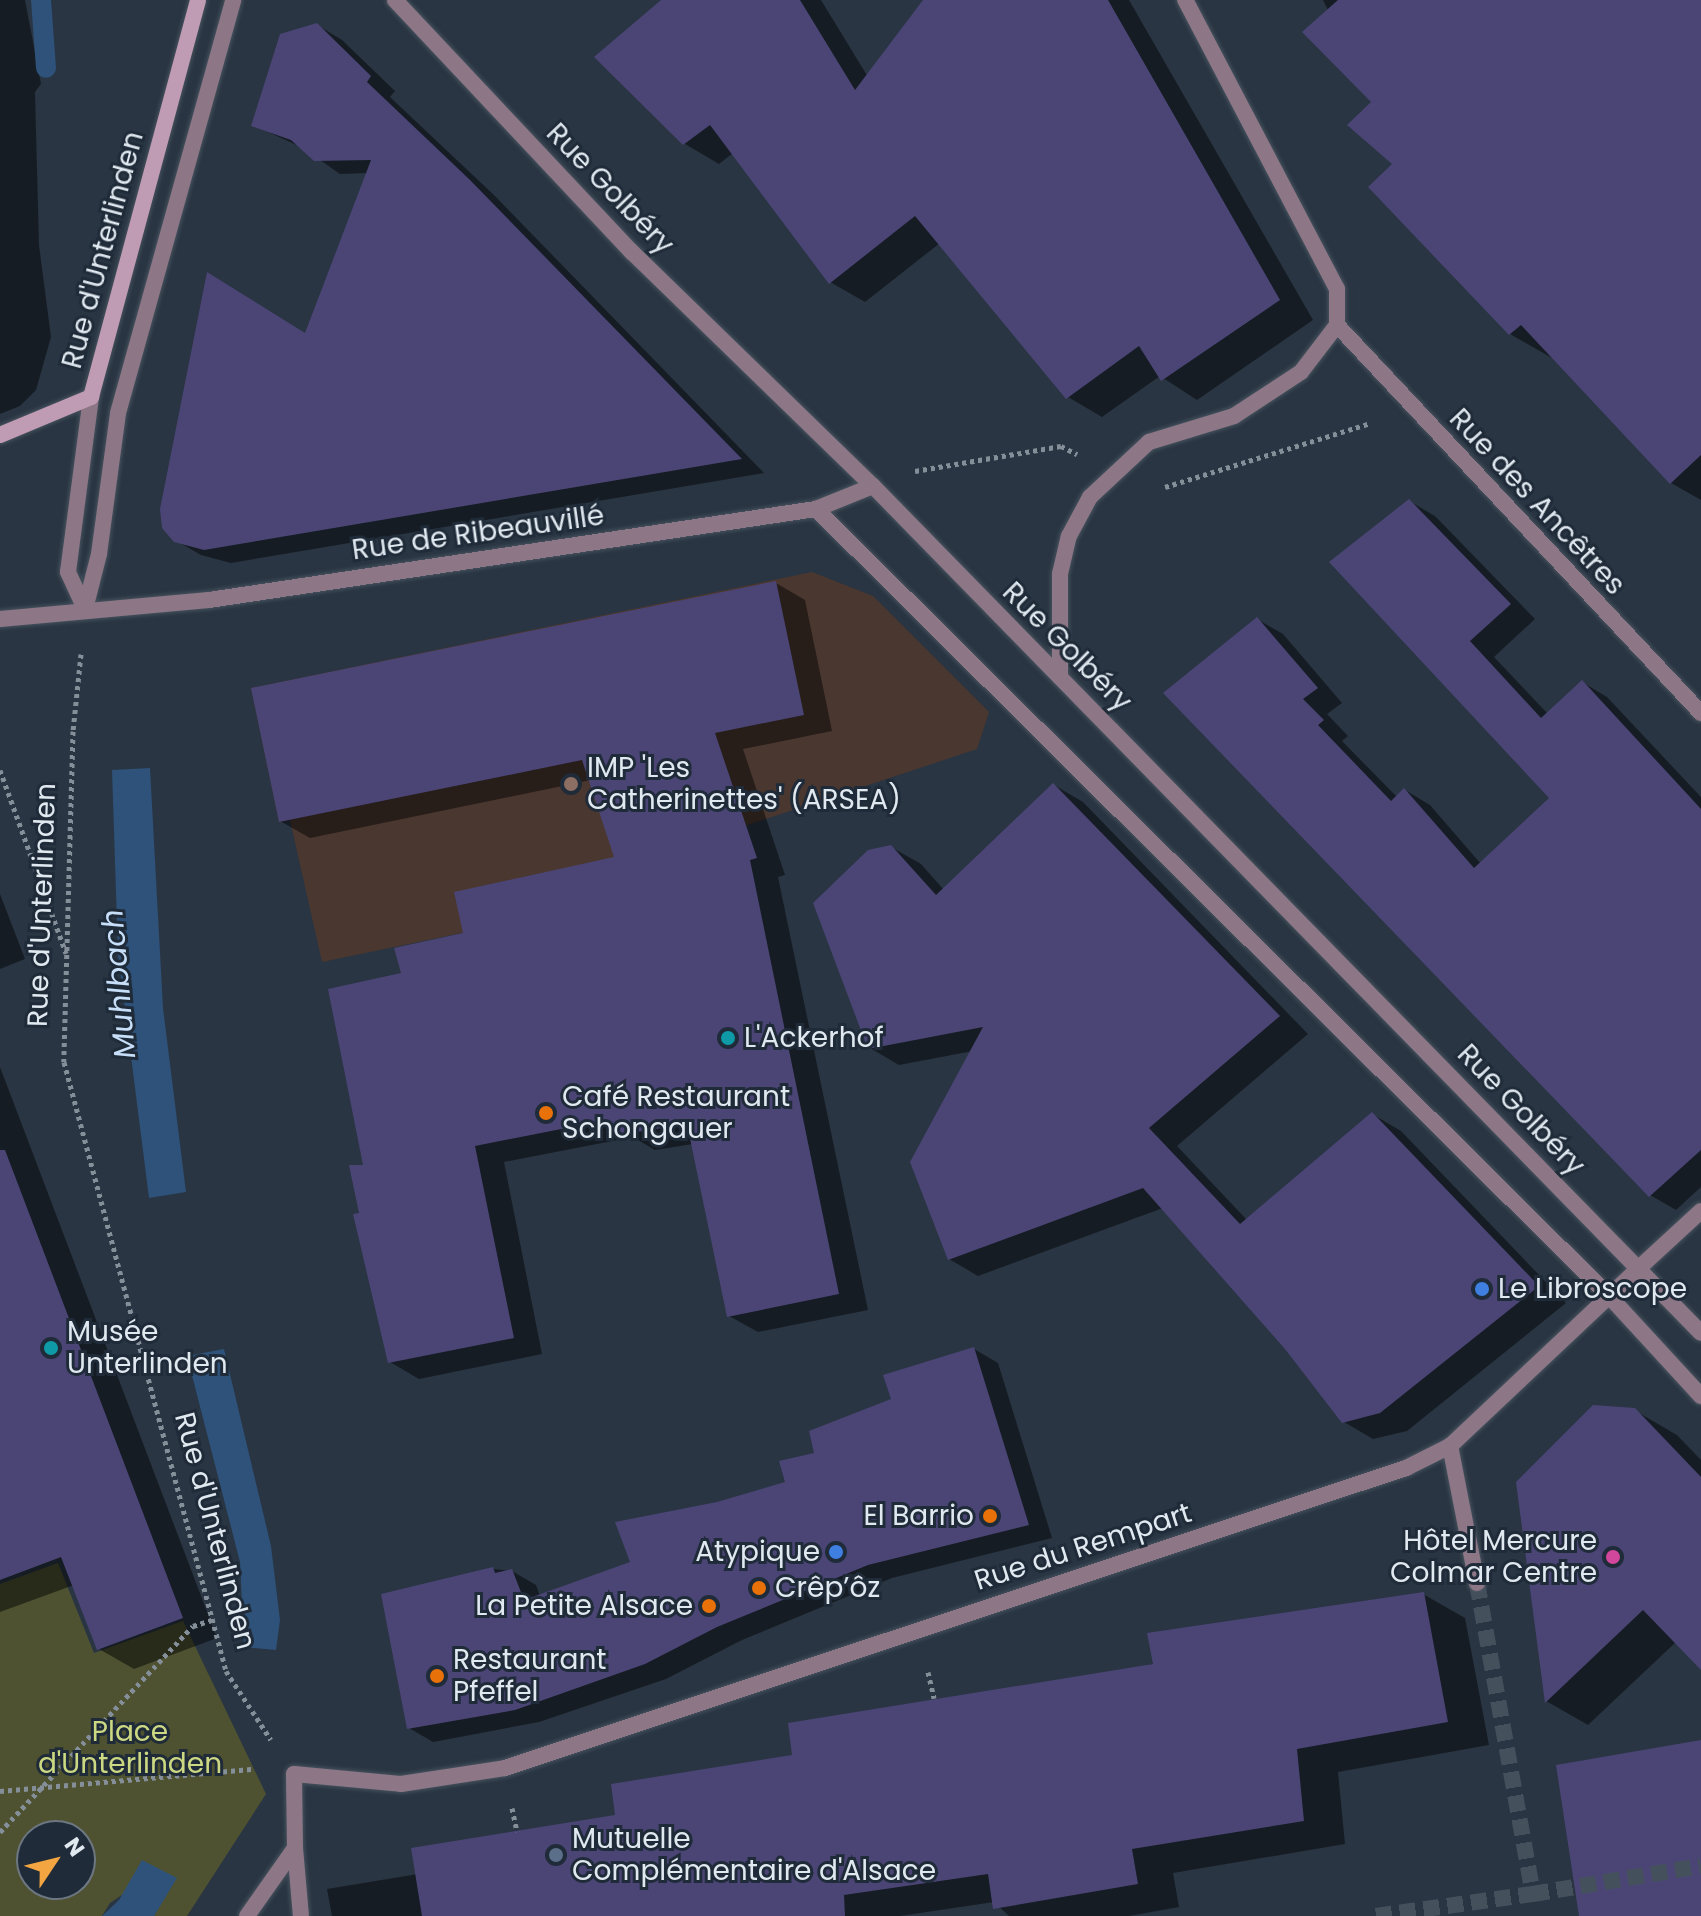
<!DOCTYPE html>
<meta charset="utf-8">
<style>
body{margin:0}
#map{position:relative;width:1701px;height:1916px;overflow:hidden;background:#293542;font-family:Poppins,sans-serif}
div>[style]{position:absolute}
[style*='--x']{left:calc(var(--x)*1px);top:calc(var(--y)*1px);width:calc(var(--w)*1px);rotate:calc(var(--a)*1deg)}
.education>*{inset:0;background:#4a372f}
.green>*{inset:0;background:#4e5231}
.water>*{inset:0;background:#2e527a}
.shadow>*{inset:0;background:#0007}
.stream>*{height:20px;margin:-10px;padding:0 10px;transform-origin:10px;border-radius:10px;background:#2e527a}
.building>*{inset:0;background:#4b4576}
.pedestrian-tunnel>*{height:16px;margin-top:-8px;transform-origin:0;background:repeating-linear-gradient(90deg,#44505c 0 16px,transparent 0 24px)}
.path>*{height:5px;margin-top:-2.5px;transform-origin:0;background:repeating-linear-gradient(90deg,#858f99 0 4px,transparent 0 8px)}
.roads{filter:drop-shadow(0 0 2px #46525e) drop-shadow(0 0 2px #46525e)}
.service>*{height:16px;margin:-8px;padding:0 8px;transform-origin:8px;border-radius:8px;background:#8d7786}
.pedestrian>*{height:16px;margin:-8px;padding:0 8px;transform-origin:8px;border-radius:8px;background:#8d7786}
.minor>*{height:16px;margin:-8px;padding:0 8px;transform-origin:8px;border-radius:8px;background:#8d7786}
.tertiary>*{height:16px;margin:-8px;padding:0 8px;transform-origin:8px;border-radius:8px;background:#8d7786}
.secondary>*{height:16px;margin:-8px;padding:0 8px;transform-origin:8px;border-radius:8px;background:#c09cb4}
.dots>*{width:22px;height:22px;translate:-50% -50%;box-sizing:border-box;border:4px solid #1f2b38;border-radius:50%}
span{translate:-50% -50%;white-space:nowrap;text-align:center;line-height:1.15;-webkit-text-stroke:6px #1f2b38;paint-order:stroke}
.street-label{font-size:28px;color:#e0e8f0}
.poi-label{font-size:28px;color:#e0e8f0}
.left{translate:0 -50%;text-align:left}
.right{translate:-100% -50%;text-align:right}
.park-label{font-size:28px;color:#cdd883}
.water-label{font-size:30px;color:#c8dff9;font-style:italic}
.north{position:absolute;left:16px;top:1820px;width:80px;height:80px;box-sizing:border-box;background:#1f2b38;border:2px solid #6c7782;border-radius:50%;rotate:55deg;font-size:22px;font-weight:700;line-height:32px;text-align:center;color:#e0e8f0}
.north::after{content:'';display:block;margin:auto;width:28px;height:36px;background:#f2a541;clip-path:polygon(50% 0,100% 100%,50% 72%,0 100%)}
</style>
<div id="map">
<div class="education">
<div style="clip-path:polygon(812px 572px,873px 596px,989px 712px,977px 749px,618px 868px,625px 899px,322px 962px,290px 820px,279px 822px,251px 688px)"></div>
</div>
<div class="green">
<div style="clip-path:polygon(evenodd,58px 1563px,94px 1653px,183px 1621px,266px 1794px,187px 1916px,154px 1916px,176px 1878px,159px 1870px,110px 1903px,102px 1916px,0 1916px,0 1584px,58px 1563px,32px 1836px,80px 1836px,80px 1884px,32px 1884px,32px 1836px)"></div>
</div>
<div class="water">
<div style="clip-path:polygon(150px 768px,163px 1008px,186px 1192px,149px 1198px,118px 954px,112px 770px)"></div>
<div style="clip-path:polygon(224px 1349px,271px 1546px,280px 1620px,276px 1650px,244px 1647px,240px 1562px,187px 1356px)"></div>
<div style="clip-path:polygon(142px 1860px,177px 1878px,154px 1916px,102px 1916px,119px 1900px)"></div>
</div>
<div class="shadow">
<div style="clip-path:polygon(0 0,25px 0,41px 84px,35px 92px,39px 245px,51px 337px,36px 390px,20px 406px,0 414px)"></div>
<div style="clip-path:polygon(665px 0,821px 0,868px 77px,926px 0,1129px 0,1313px 320px,1197px 400px,1160px 376px,1102px 417px,1068px 397px,940px 243px,865px 302px,830px 282px,733px 153px,719px 164px,685px 144px)"></div>
<div style="clip-path:polygon(1323px 0,1701px 0,1701px 500px,1671px 483px,1552px 358px,1510px 334px,1395px 164px,1373px 102px)"></div>
<div style="clip-path:polygon(317px 25px,342px 40px,395px 91px,390px 97px,495px 196px,764px 473px,231px 563px,201px 555px,175px 540px,307px 335px,368px 173px,340px 174px,303px 148px,253px 125px)"></div>
<div style="clip-path:polygon(1409px 501px,1435px 516px,1535px 619px,1494px 657px,1548px 714px,1582px 682px,1607px 697px,1701px 797px,1701px 1187px,1676px 1210px,1650px 1195px,1166px 693px,1257px 619px,1283px 634px,1342px 703px,1327px 714px,1348px 736px,1342px 741px,1397px 797px,1405px 790px,1430px 805px,1481px 864px,1552px 798px,1332px 562px)"></div>
<div style="clip-path:polygon(776px 583px,805px 600px,832px 731px,743px 749px,785px 875px,778px 877px,868px 1310px,758px 1332px,729px 1316px,693px 1144px,655px 1150px,633px 1137px,504px 1162px,542px 1354px,419px 1379px,390px 1362px,361px 1214px,366px 1167px,466px 935px,617px 859px,591px 780px,310px 838px,280px 821px)"></div>
<div style="clip-path:polygon(1054px 785px,1083px 802px,1308px 1034px,1177px 1146px,1247px 1220px,1372px 1114px,1401px 1131px,1566px 1303px,1407px 1431px,1373px 1439px,1344px 1422px,1287px 1348px,1163px 1208px,978px 1276px,949px 1259px,973px 1051px,899px 1065px,870px 1048px,891px 847px,921px 864px,944px 890px)"></div>
<div style="clip-path:polygon(0 894px,25px 959px,0 969px)"></div>
<div style="clip-path:polygon(0 1067px,217px 1638px,134px 1669px,99px 1649px,74px 1585px,0 1612px)"></div>
<div style="clip-path:polygon(974px 1349px,998px 1363px,1052px 1538px,892px 1578px,742px 1640px,666px 1679px,539px 1722px,433px 1742px,409px 1728px,493px 1569px,512px 1571px,536px 1585px,540px 1596px,633px 1563px,717px 1504px,788px 1484px,817px 1455px)"></div>
<div style="clip-path:polygon(1634px 1410px,1677px 1435px,1701px 1460px,1701px 1667px,1676px 1642px,1588px 1725px,1546px 1701px)"></div>
<div style="clip-path:polygon(1423px 1594px,1465px 1618px,1489px 1745px,1338px 1772px,1345px 1844px,1173px 1873px,1179px 1907px,1129px 1916px,1009px 1916px,994px 1902px,900px 1916px,332px 1916px,327px 1889px,418px 1874px,617px 1817px,795px 1756px)"></div>
</div>
<div class="stream">
<div style="--x:41;--y:0;--w:68;--a:85.8"></div>
</div>
<div class="building">
<div style="clip-path:polygon(661px 0,800px 0,855px 90px,923px 0,1108px 0,1280px 300px,1161px 381px,1139px 346px,1066px 399px,915px 216px,829px 284px,710px 125px,683px 145px,594px 57px)"></div>
<div style="clip-path:polygon(1338px 0,1701px 0,1701px 455px,1670px 484px,1521px 325px,1509px 335px,1368px 187px,1392px 164px,1347px 125px,1371px 102px,1302px 32px)"></div>
<div style="clip-path:polygon(317px 23px,371px 76px,367px 82px,470px 180px,742px 459px,204px 550px,174px 542px,162px 528px,160px 509px,207px 272px,305px 333px,371px 160px,314px 161px,291px 140px,251px 126px,280px 34px)"></div>
<div style="clip-path:polygon(1409px 499px,1511px 604px,1470px 641px,1541px 718px,1582px 680px,1701px 809px,1701px 1150px,1649px 1197px,1163px 693px,1257px 617px,1318px 688px,1303px 699px,1324px 720px,1318px 725px,1391px 801px,1404px 788px,1474px 868px,1549px 798px,1329px 562px)"></div>
<div style="clip-path:polygon(776px 581px,804px 715px,715px 733px,757px 858px,750px 860px,839px 1294px,727px 1317px,687px 1124px,624px 1134px,602px 1121px,475px 1146px,514px 1338px,388px 1363px,353px 1214px,359px 1213px,349px 1165px,363px 1165px,328px 989px,401px 973px,394px 948px,463px 933px,454px 892px,614px 857px,582px 760px,279px 822px,251px 688px)"></div>
<div style="clip-path:polygon(1053px 783px,1280px 1016px,1149px 1128px,1240px 1224px,1372px 1112px,1539px 1286px,1380px 1413px,1342px 1423px,1285px 1349px,1143px 1188px,948px 1260px,910px 1162px,983px 1027px,868px 1049px,813px 903px,868px 850px,891px 845px,936px 895px)"></div>
<div style="clip-path:polygon(0 1150px,5px 1150px,183px 1618px,97px 1650px,61px 1557px,0 1580px)"></div>
<div style="clip-path:polygon(974px 1347px,1029px 1525px,868px 1565px,717px 1627px,645px 1664px,515px 1710px,407px 1729px,381px 1594px,493px 1567px,495px 1573px,512px 1569px,524px 1600px,630px 1562px,615px 1522px,717px 1502px,785px 1482px,779px 1461px,814px 1453px,809px 1431px,891px 1399px,883px 1375px)"></div>
<div style="clip-path:polygon(1593px 1405px,1635px 1408px,1701px 1477px,1701px 1670px,1643px 1610px,1545px 1703px,1516px 1482px)"></div>
<div style="clip-path:polygon(1424px 1592px,1448px 1722px,1297px 1749px,1304px 1821px,1132px 1849px,1138px 1884px,993px 1909px,988px 1874px,844px 1895px,845px 1916px,422px 1916px,411px 1848px,615px 1815px,611px 1784px,792px 1755px,788px 1723px,1153px 1664px,1147px 1633px)"></div>
<div style="clip-path:polygon(1701px 1740px,1701px 1916px,1579px 1916px,1556px 1765px)"></div>
</div>
<div class="pedestrian-tunnel">
<div style="--x:1477;--y:1583;--w:316;--a:79.8"></div>
<div style="--x:1533;--y:1894;--w:170;--a:-9.5"></div>
<div style="--x:1376;--y:1916;--w:159;--a:-8"></div>
</div>
<div class="path">
<div style="--x:915;--y:471;--w:148;--a:-9.7"></div>
<div style="--x:1061;--y:446;--w:18;--a:27"></div>
<div style="--x:1165;--y:487;--w:215;--a:-17.3"></div>
<div style="--x:81;--y:654;--w:77;--a:95.9"></div>
<div style="--x:73;--y:731;--w:331;--a:91.6"></div>
<div style="--x:64;--y:1062;--w:630;--a:75.1"></div>
<div style="--x:226;--y:1671;--w:82;--a:56.9"></div>
<div style="--x:0;--y:770;--w:195;--a:70.2"></div>
<div style="--x:928;--y:1672;--w:27;--a:77"></div>
<div style="--x:0;--y:1791;--w:255;--a:-5"></div>
<div style="--x:512;--y:1808;--w:24;--a:78"></div>
<div style="--x:0;--y:1832;--w:282;--a:-46.9"></div>
<div style="--x:193;--y:1626;--w:20;--a:-18"></div>
</div>
<div class="roads">
<div class="service">
<div style="--x:816;--y:509;--w:1117;--a:44.78"></div>
<div style="--x:1609;--y:1296;--w:136;--a:47.4"></div>
<div style="--x:85;--y:609;--w:57;--a:-75.7"></div>
<div style="--x:99;--y:554;--w:142;--a:-82.3"></div>
<div style="--x:118;--y:413;--w:429;--a:-74.4"></div>
<div style="--x:85;--y:609;--w:41;--a:-114.7"></div>
<div style="--x:68;--y:572;--w:177;--a:-82.5"></div>
<div style="--x:0;--y:619;--w:210;--a:-5.2"></div>
<div style="--x:209;--y:600;--w:614;--a:-8.53"></div>
<div style="--x:816;--y:509;--w:61;--a:-22"></div>
<div style="--x:1477;--y:1583;--w:140;--a:-101.1"></div>
<div style="--x:1450;--y:1446;--w:260;--a:-43.3"></div>
</div>
<div class="pedestrian">
<div style="--x:295;--y:1848;--w:68;--a:85"></div>
<div style="--x:247;--y:1916;--w:83;--a:-54.8"></div>
<div style="--x:295;--y:1848;--w:74;--a:-90.8"></div>
<div style="--x:294;--y:1774;--w:107;--a:5.3"></div>
<div style="--x:401;--y:1784;--w:105;--a:-8.7"></div>
<div style="--x:505;--y:1768;--w:950;--a:-18.42"></div>
<div style="--x:1406;--y:1468;--w:49;--a:-26.6"></div>
</div>
<div class="minor">
<div style="--x:1337;--y:325;--w:532;--a:46.83"></div>
<div style="--x:1639;--y:1268;--w:84;--a:-42.6"></div>
</div>
<div class="tertiary">
<div style="--x:395;--y:0;--w:346;--a:46.8"></div>
<div style="--x:632;--y:252;--w:336;--a:44.2"></div>
<div style="--x:873;--y:486;--w:1184;--a:45.65"></div>
<div style="--x:1060;--y:677;--w:103;--a:-90"></div>
<div style="--x:1060;--y:574;--w:39;--a:-77"></div>
<div style="--x:1069;--y:536;--w:44;--a:-61.7"></div>
<div style="--x:1090;--y:497;--w:81;--a:-43"></div>
<div style="--x:1149;--y:442;--w:89;--a:-17"></div>
<div style="--x:1234;--y:416;--w:80;--a:-33.3"></div>
<div style="--x:1301;--y:372;--w:59;--a:-52.5"></div>
<div style="--x:1337;--y:325;--w:36;--a:-90"></div>
<div style="--x:1337;--y:289;--w:327;--a:-117.7"></div>
</div>
<div class="secondary">
<div style="--x:0;--y:435;--w:99;--a:-22.7"></div>
<div style="--x:91;--y:397;--w:411;--a:-74.9"></div>
</div>
</div>
<div class="dots">
<div style="left:571px;top:784px;background:#8d6e63"></div>
<div style="left:728px;top:1038px;background:#0f9aa8"></div>
<div style="left:546px;top:1113px;background:#e8710a"></div>
<div style="left:1482px;top:1289px;background:#3f7fe0"></div>
<div style="left:51px;top:1348px;background:#0f9aa8"></div>
<div style="left:990px;top:1516px;background:#e8710a"></div>
<div style="left:836px;top:1552px;background:#3f7fe0"></div>
<div style="left:1613px;top:1557px;background:#d1479c"></div>
<div style="left:759px;top:1588px;background:#e8710a"></div>
<div style="left:709px;top:1606px;background:#e8710a"></div>
<div style="left:437px;top:1676px;background:#e8710a"></div>
<div style="left:556px;top:1855px;background:#5c6f8a"></div>
</div>
<div class="street-label">
<span style="left:610px;top:189px;rotate:46deg">Rue Golbéry</span>
<span style="left:103px;top:250px;rotate:-75deg">Rue d'Unterlinden</span>
<span style="left:1537px;top:502px;rotate:47deg">Rue des Ancêtres</span>
<span style="left:478px;top:533px;rotate:-8deg">Rue de Ribeauvillé</span>
<span style="left:1067px;top:647px;rotate:45deg">Rue Golbéry</span>
<span style="left:42px;top:905px;rotate:-88deg">Rue d'Unterlinden</span>
<span style="left:1521px;top:1110px;rotate:46deg">Rue Golbéry</span>
<span style="left:215px;top:1531px;rotate:75deg">Rue d'Unterlinden</span>
<span style="left:1083px;top:1547px;rotate:-18deg">Rue du Rempart</span>
</div>
<div class="poi-label">
<span class="left" style="left:587px;top:784px">IMP 'Les<br>Catherinettes' (ARSEA)</span>
<span class="left" style="left:744px;top:1038px">L'Ackerhof</span>
<span class="left" style="left:562px;top:1113px">Café Restaurant<br>Schongauer</span>
<span class="left" style="left:1498px;top:1289px">Le Libroscope</span>
<span class="left" style="left:67px;top:1348px">Musée<br>Unterlinden</span>
<span class="right" style="left:974px;top:1516px">El Barrio</span>
<span class="right" style="left:1597px;top:1557px">Hôtel Mercure<br>Colmar Centre</span>
<span class="right" style="left:820px;top:1552px">Atypique</span>
<span class="left" style="left:775px;top:1588px">Crêp’ôz</span>
<span class="right" style="left:693px;top:1606px">La Petite Alsace</span>
<span class="left" style="left:453px;top:1676px">Restaurant<br>Pfeffel</span>
<span class="left" style="left:572px;top:1855px">Mutuelle<br>Complémentaire d'Alsace</span>
</div>
<div class="park-label">
<span style="left:130px;top:1748px">Place<br>d'Unterlinden</span>
</div>
<div class="water-label">
<span style="left:119px;top:984px;rotate:-95deg">Muhlbach</span>
</div>
<div class="north">N</div>
</div>
